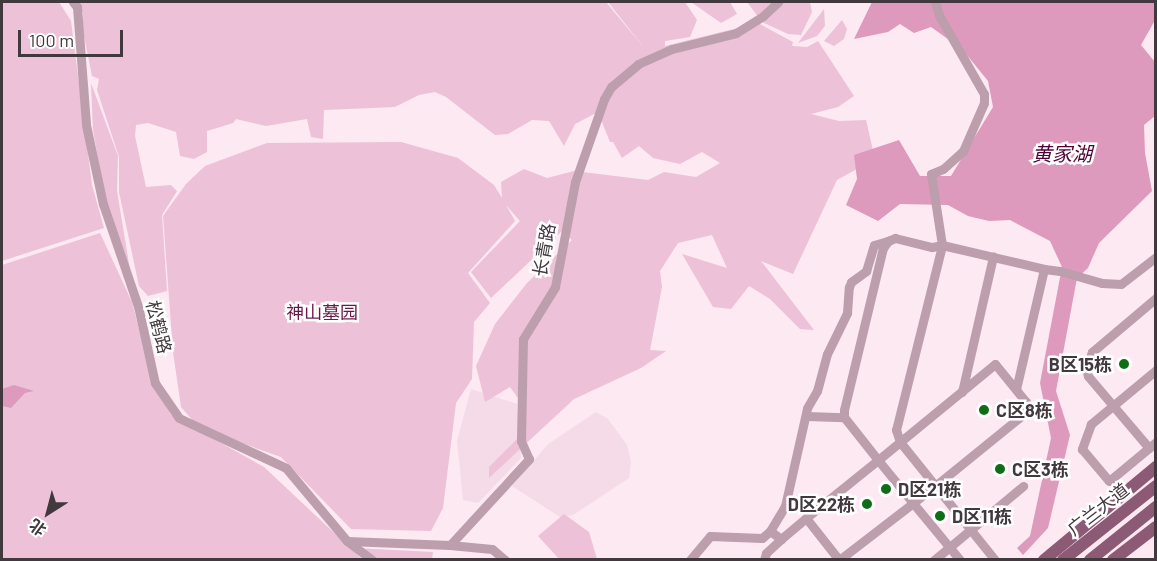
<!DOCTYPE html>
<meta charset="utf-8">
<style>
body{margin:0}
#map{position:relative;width:1157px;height:561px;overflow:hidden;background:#fce9f2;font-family:Barlow,"Noto Sans SC",sans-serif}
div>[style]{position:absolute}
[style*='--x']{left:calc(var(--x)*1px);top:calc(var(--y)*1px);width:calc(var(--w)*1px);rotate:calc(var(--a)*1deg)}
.built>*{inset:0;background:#f5dae7}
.green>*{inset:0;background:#edc1d7}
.water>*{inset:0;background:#dd9abd}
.minor>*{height:9px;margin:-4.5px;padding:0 4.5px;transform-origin:4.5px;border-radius:4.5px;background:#bc9ead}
.major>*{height:12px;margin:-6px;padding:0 6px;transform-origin:6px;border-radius:6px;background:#8d5a76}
.dots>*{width:16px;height:16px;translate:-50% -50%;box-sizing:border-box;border:3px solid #fff;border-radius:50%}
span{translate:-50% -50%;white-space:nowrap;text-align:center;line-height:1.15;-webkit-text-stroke:5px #fff;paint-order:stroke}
.street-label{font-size:18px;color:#41393d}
.park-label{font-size:18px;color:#671a4a}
.poi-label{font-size:18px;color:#41393d;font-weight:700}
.right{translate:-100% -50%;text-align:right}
.left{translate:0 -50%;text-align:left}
.water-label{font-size:20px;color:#500036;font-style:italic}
.frame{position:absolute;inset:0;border:3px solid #41393d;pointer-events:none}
.north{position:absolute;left:18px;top:483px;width:60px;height:60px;-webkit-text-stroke:4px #fff;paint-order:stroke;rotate:216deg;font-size:16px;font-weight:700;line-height:24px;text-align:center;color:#41393d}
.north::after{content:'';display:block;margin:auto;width:21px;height:27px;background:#41393d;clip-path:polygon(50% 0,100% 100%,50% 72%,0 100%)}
.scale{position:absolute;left:18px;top:30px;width:105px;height:27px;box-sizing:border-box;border:3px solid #41393d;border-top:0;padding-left:8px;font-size:18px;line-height:21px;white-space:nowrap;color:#41393d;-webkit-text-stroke:4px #fff;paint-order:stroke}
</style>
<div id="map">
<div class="built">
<div style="clip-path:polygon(471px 389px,517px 404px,521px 458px,478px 503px,463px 500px,457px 441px)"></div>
<div style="clip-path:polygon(596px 412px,608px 419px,627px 445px,631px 462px,629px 478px,573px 515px,560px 517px,512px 486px,548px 444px)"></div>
</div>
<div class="green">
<div style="clip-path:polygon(2px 2px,59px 2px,71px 21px,92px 185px,104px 228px,2px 261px)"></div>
<div style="clip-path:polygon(75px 2px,606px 2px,645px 49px,608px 2px,685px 2px,697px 20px,690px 37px,665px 41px,665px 46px,758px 23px,793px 42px,792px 46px,807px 47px,818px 41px,854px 96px,838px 107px,811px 114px,839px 121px,866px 120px,875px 159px,837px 180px,793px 274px,761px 261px,814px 330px,800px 329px,770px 299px,749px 286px,731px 309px,713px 307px,682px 254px,727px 268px,712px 235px,678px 243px,660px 271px,662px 287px,650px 350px,666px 351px,641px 368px,574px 399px,489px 478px,489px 467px,520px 436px,523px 405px,510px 387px,485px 402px,476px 366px,495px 324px,527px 283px,572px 240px,562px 231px,491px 298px,471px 272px,520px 221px,506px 205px,515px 221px,468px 273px,490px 303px,474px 322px,472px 379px,456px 403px,443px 508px,431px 531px,351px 529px,281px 457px,222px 436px,195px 423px,181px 407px,173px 352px,163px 216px,186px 184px,205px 166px,267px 143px,401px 142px,458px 158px,494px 185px,502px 198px,501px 182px,524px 169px,547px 178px,574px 171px,648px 180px,664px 172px,696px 177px,720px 163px,702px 152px,680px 164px,653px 158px,639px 146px,622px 158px,613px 142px,610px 142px,598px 112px,575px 124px,564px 146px,549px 121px,532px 120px,508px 134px,495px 135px,446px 97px,435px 92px,419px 95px,395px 107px,324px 110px,323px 139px,311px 137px,307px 119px,266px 126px,236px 119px,233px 123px,207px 131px,207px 152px,194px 159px,180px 156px,176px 132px,148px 123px,136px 125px,135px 136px,146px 187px,171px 185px,177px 191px,162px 215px,167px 291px,148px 296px,139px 286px,119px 192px,119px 157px,97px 90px,99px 79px,92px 76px,83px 31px,83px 13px)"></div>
<div style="clip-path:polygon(691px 2px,730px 2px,737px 14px,721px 23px)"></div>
<div style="clip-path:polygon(747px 2px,810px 2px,812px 12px,801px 35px,788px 34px,762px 22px)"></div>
<div style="clip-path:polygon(824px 9px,825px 26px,817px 36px,798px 43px)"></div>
<div style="clip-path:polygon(842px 20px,847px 29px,844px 39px,834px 46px,824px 41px)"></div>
<div style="clip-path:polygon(91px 83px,118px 156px,117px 191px,131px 276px,106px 204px,93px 130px)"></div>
<div style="clip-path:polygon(100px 233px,132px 302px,153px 383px,171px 415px,264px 467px,362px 559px,2px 559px,2px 265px)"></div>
<div style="clip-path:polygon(564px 514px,589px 532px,597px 559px,559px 559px,538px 536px)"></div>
<div style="clip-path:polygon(353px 548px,433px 552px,432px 559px,364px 559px)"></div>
</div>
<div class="water">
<div style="clip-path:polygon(872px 2px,1155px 2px,1154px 22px,1141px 45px,1155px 62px,1155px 116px,1144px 125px,1145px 153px,1152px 191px,1099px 243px,1088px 268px,1077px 278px,1056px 391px,1070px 435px,1048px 528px,1023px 555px,1017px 548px,1030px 536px,1051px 438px,1040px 383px,1062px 267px,1050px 241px,1010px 220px,989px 221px,968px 216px,948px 205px,900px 204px,878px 221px,846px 205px,857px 179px,854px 155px,899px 140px,920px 176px,951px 176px,993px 107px,988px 81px,962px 49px,931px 27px,914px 33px,900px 24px,888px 32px,854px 39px)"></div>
<div style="clip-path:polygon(14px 385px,34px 391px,25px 393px,11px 408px,2px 406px,2px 389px)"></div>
</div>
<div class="minor">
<div style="--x:73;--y:2;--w:6;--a:51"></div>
<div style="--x:77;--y:7;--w:118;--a:85.6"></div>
<div style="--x:86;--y:125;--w:81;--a:77.9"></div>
<div style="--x:103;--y:204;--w:108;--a:71.1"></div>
<div style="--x:138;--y:306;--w:79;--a:77.6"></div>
<div style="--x:155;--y:383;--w:42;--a:55.6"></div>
<div style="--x:179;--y:418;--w:118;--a:25"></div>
<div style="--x:286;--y:468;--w:95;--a:50.1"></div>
<div style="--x:347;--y:541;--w:31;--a:37"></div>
<div style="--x:1044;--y:269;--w:16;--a:7"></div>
<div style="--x:1060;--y:271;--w:44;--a:15.9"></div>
<div style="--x:1102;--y:283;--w:19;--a:3"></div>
<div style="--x:1121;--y:284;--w:44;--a:-37.6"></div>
<div style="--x:1156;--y:370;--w:85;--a:140.3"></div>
<div style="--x:1091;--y:424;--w:27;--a:110"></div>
<div style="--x:1082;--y:449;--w:42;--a:49.8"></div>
<div style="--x:1109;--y:481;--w:61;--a:-39.7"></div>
<div style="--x:962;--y:392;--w:139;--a:-77.1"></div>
<div style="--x:806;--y:416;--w:38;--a:2"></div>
<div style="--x:1149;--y:448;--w:94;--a:-130.3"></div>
<div style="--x:1088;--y:376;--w:7;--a:-106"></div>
<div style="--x:1086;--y:369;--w:18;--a:-71"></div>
<div style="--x:1092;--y:352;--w:84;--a:-40.2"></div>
<div style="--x:806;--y:518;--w:92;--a:-38.9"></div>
<div style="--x:878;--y:460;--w:55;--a:-128.3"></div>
<div style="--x:844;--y:417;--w:7;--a:-90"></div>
<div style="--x:844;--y:410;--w:167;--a:-76.5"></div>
<div style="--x:883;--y:248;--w:9;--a:-54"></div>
<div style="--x:888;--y:241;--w:8;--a:-23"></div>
<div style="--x:895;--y:238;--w:38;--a:14"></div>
<div style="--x:932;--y:247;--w:10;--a:-11"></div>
<div style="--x:942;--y:245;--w:72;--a:-98.8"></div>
<div style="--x:931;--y:174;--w:13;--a:-23"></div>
<div style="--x:943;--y:169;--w:27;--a:-42"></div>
<div style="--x:963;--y:151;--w:52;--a:-66.4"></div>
<div style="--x:984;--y:103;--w:9;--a:-90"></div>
<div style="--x:984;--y:94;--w:91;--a:-119.7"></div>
<div style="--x:939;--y:15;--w:14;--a:-107"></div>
<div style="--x:770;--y:531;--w:29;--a:-59"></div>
<div style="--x:785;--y:506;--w:100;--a:-77.3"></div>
<div style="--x:807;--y:408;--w:20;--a:-60"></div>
<div style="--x:817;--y:391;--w:38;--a:-75"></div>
<div style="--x:827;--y:354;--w:46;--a:-64"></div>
<div style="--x:847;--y:313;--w:26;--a:-86"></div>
<div style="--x:849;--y:287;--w:5;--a:-68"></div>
<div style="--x:851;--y:282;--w:19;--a:-36"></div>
<div style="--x:866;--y:271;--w:27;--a:-73"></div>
<div style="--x:874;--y:245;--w:15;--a:-16"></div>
<div style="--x:347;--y:541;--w:103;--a:2.2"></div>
<div style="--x:450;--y:545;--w:117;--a:-47.4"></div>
<div style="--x:529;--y:459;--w:20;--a:-114"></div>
<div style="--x:521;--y:441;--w:102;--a:-88.9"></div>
<div style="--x:523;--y:339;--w:61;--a:-58.4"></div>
<div style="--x:555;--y:287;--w:107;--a:-79.2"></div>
<div style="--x:575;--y:182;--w:88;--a:-70.7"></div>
<div style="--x:604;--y:99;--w:14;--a:-60"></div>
<div style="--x:611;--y:87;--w:35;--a:-40"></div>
<div style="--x:638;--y:64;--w:37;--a:-24"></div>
<div style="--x:672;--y:49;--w:66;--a:-14"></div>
<div style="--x:736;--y:33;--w:32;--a:-32"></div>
<div style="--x:763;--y:16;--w:21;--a:-43"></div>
<div style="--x:450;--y:545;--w:42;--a:5.4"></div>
<div style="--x:492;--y:549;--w:17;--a:40"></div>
<div style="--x:690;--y:560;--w:31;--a:-50"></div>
<div style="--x:710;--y:536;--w:52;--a:2.2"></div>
<div style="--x:762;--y:538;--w:11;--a:-41"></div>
<div style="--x:770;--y:531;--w:14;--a:36"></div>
<div style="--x:781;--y:539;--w:33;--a:-40"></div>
<div style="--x:806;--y:518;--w:53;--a:51.8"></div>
<div style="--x:764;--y:560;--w:7;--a:-74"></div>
<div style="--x:766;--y:553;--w:21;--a:-43"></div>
<div style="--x:839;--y:560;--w:93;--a:-37.6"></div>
<div style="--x:913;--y:503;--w:28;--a:-38"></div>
<div style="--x:935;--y:486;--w:117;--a:-39.1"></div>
<div style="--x:1026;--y:412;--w:10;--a:-90"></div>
<div style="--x:1026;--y:402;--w:49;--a:-129.2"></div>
<div style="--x:995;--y:364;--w:151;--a:140.6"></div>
<div style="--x:878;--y:460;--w:55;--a:50.9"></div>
<div style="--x:913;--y:503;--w:74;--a:50.5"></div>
<div style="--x:934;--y:560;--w:116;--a:-39.7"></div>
<div style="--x:995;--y:560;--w:151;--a:-128.8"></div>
<div style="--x:900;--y:442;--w:13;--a:-108"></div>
<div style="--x:896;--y:430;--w:191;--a:-76"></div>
<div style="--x:942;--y:245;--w:105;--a:13.2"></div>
<div style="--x:1044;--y:269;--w:123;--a:103.1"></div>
</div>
<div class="major">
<div style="--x:1044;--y:560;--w:146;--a:-39.7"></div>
<div style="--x:1063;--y:560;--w:119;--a:-38.5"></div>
<div style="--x:1090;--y:560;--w:85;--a:-38.8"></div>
<div style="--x:1113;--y:560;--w:54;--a:-37.5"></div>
</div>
<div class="dots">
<div style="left:1124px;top:364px;background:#0f6c17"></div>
<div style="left:984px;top:410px;background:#0f6c17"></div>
<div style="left:1000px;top:469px;background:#0f6c17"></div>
<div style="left:886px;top:489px;background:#0f6c17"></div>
<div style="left:867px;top:504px;background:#0f6c17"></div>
<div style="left:940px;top:516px;background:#0f6c17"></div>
</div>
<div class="street-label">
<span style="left:544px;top:250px;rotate:-80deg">长青路</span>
<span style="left:159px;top:327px;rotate:76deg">松鹤路</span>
<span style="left:1098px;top:509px;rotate:-38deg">广兰大道</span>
</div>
<div class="park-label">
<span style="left:322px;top:312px">神山墓园</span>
</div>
<div class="poi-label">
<span class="right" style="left:1112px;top:364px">B区15栋</span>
<span class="left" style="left:996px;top:410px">C区8栋</span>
<span class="left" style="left:1012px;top:469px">C区3栋</span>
<span class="left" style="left:898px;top:489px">D区21栋</span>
<span class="right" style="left:855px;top:504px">D区22栋</span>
<span class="left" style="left:952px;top:516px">D区11栋</span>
</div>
<div class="water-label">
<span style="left:1062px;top:153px">黄家湖</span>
</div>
<div class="frame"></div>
<div class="north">北</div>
<div class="scale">100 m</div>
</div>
